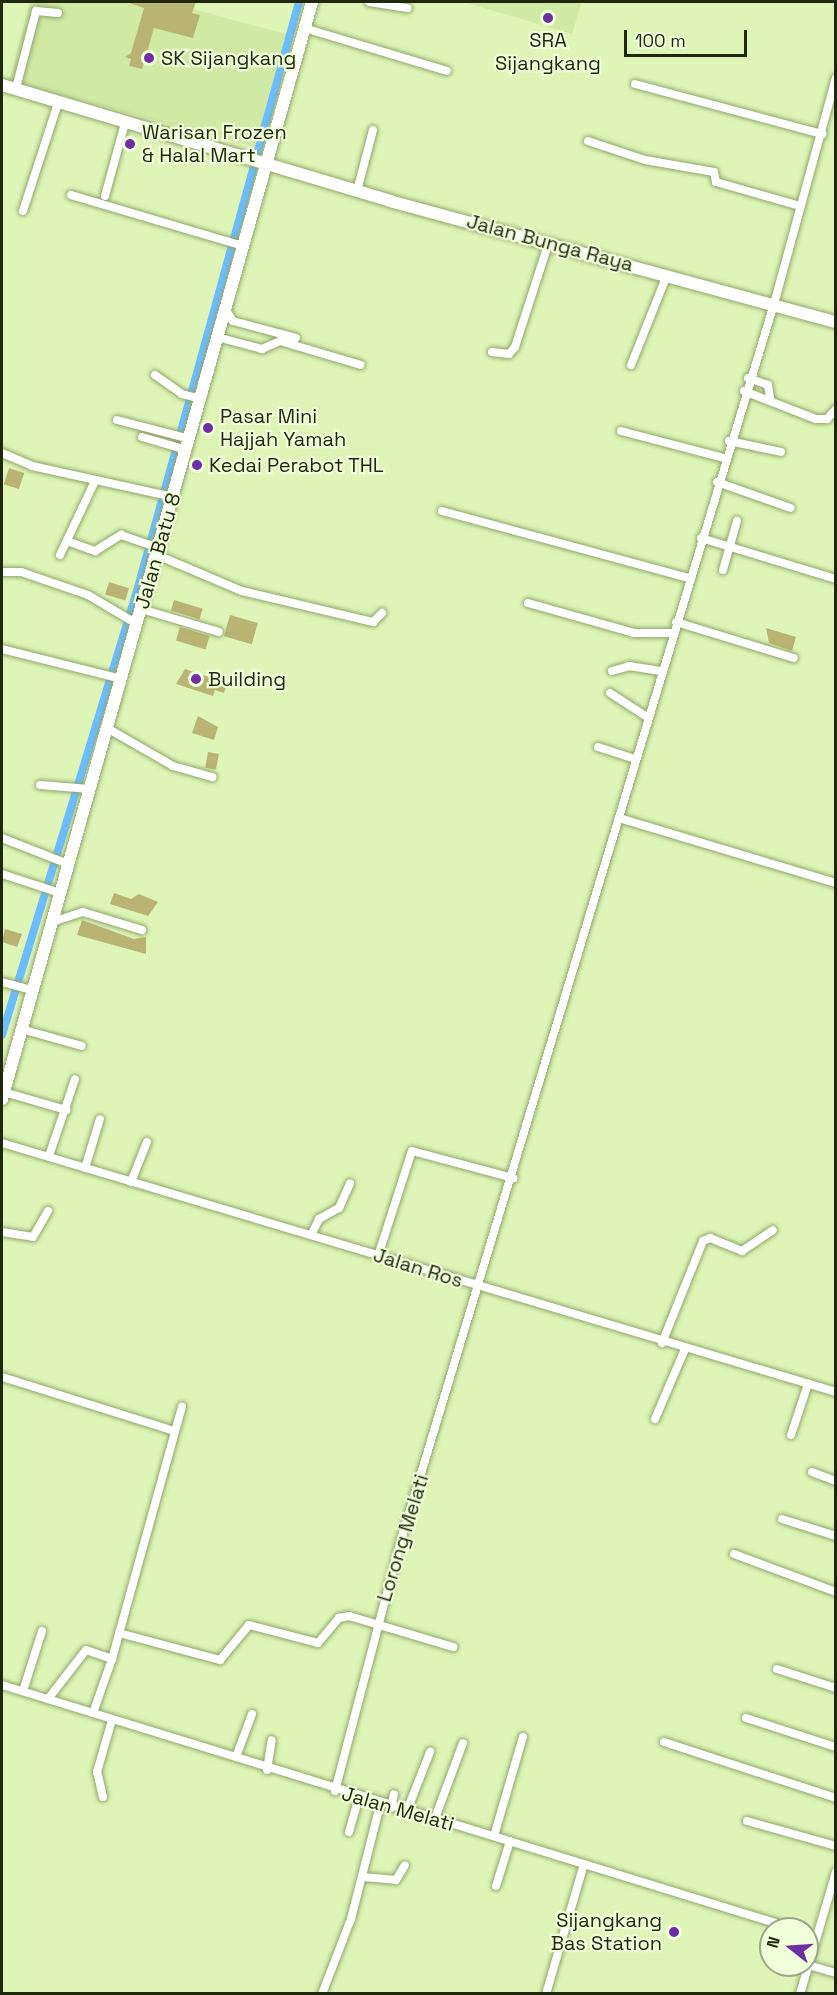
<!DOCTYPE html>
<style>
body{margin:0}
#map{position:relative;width:837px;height:1995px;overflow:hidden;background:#def5b7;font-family:"Space Grotesk",sans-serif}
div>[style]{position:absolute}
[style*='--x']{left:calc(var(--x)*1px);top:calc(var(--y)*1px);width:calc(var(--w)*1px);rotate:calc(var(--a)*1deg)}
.built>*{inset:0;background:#d0e9a4}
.canal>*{height:8px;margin:-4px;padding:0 4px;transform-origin:4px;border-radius:4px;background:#6cbdff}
.building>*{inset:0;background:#b9b474;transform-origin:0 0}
.roads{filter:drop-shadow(0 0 2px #91a66b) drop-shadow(0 0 2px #91a66b)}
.street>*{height:8px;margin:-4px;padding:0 4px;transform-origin:4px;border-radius:4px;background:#fff}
.secondary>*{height:12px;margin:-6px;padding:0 6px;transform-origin:6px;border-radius:6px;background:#fff}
.dots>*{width:16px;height:16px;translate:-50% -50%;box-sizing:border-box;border:3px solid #f0fed9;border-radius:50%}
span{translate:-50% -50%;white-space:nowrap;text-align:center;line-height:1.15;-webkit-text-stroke:4.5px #f0fed9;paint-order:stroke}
.poi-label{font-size:20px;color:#1f270f}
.left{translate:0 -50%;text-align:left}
.right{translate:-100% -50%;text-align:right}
.street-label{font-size:20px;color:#1f270f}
.frame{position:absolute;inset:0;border:3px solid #1f270f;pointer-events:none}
.north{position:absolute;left:759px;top:1917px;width:60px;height:60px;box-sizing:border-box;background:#f0fed9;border:2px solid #9ca888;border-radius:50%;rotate:287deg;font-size:16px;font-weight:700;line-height:24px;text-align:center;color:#1f270f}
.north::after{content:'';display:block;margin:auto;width:21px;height:27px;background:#6e2fa4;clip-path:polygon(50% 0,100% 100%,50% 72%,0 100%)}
.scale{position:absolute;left:624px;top:30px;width:123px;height:27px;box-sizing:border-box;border:3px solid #1f270f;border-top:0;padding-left:8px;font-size:18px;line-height:21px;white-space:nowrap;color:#1f270f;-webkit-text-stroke:4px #f0fed9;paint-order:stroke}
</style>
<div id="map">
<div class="built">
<div style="clip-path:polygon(30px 2px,167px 2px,289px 35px,259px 148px,9px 81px)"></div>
<div style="clip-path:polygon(464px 2px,582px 2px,572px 34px)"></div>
</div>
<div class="canal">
<div style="--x:2;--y:1035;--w:464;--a:-73.1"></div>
<div style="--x:137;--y:591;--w:611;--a:-74.62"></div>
</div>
<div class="building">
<div style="clip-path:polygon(126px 2px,196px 2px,192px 13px,200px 15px,193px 38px,154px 28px,142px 69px,129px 66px,131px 59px,125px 57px,131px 53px,144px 8px)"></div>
<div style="left:9px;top:468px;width:16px;height:17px;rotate:18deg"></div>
<div style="left:109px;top:582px;width:21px;height:13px;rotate:17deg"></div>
<div style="left:174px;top:600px;width:30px;height:11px;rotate:17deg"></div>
<div style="left:230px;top:615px;width:29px;height:22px;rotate:16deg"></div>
<div style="left:180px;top:627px;width:31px;height:14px;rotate:17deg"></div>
<div style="clip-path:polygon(766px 628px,796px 637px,792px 651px,769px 643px)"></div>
<div style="clip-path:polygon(185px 669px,227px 683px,224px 693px,215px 690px,213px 696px,176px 684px)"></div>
<div style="clip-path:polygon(198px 716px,218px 727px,214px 740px,192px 733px)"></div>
<div style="left:208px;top:752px;width:11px;height:16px;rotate:10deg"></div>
<div style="clip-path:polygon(114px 893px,131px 899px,139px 894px,158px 902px,148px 916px,110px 904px)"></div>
<div style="clip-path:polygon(82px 920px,134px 939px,146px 937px,146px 954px,77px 935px)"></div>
<div style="clip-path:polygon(5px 929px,22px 934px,17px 947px,2px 942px)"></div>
</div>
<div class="roads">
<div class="street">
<div style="--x:369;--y:2;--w:39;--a:9"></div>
<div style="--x:304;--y:28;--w:149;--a:16.7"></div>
<div style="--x:635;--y:84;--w:194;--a:15"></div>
<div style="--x:16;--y:88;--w:80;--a:-75.4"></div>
<div style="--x:36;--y:11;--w:22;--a:5"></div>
<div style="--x:588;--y:141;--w:60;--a:18.4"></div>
<div style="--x:645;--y:160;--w:70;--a:9.9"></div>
<div style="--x:714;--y:172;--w:10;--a:79"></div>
<div style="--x:716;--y:182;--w:87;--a:15.9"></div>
<div style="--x:357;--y:191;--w:63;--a:-75.3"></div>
<div style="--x:71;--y:195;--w:179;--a:16.5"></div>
<div style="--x:105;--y:196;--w:76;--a:-74.7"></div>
<div style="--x:23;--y:211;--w:114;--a:-72"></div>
<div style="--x:226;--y:310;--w:13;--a:58"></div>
<div style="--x:233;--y:321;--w:65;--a:15.1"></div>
<div style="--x:217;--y:337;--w:47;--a:14.9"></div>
<div style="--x:262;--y:349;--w:20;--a:-24"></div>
<div style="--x:280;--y:341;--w:84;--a:16.5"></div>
<div style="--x:492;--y:352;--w:17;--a:7"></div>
<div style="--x:509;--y:354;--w:9;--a:-49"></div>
<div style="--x:515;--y:347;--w:110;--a:-72.1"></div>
<div style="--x:631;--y:365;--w:97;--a:-68.2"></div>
<div style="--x:155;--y:375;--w:33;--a:35"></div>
<div style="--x:182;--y:394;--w:20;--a:15"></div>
<div style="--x:748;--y:378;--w:21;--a:19"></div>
<div style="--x:768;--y:385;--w:13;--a:81"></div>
<div style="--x:744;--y:391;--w:77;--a:21.3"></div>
<div style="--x:816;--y:419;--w:11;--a:0"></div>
<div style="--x:827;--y:419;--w:13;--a:-48"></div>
<div style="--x:117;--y:420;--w:75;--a:14.6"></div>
<div style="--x:621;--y:431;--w:106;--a:14.7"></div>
<div style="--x:142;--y:437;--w:47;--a:16.1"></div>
<div style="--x:729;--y:441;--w:53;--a:11.9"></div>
<div style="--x:2;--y:453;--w:33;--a:23"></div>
<div style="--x:32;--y:466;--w:144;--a:12.4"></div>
<div style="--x:717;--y:482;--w:78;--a:19.4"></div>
<div style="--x:442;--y:511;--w:256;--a:15.2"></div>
<div style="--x:701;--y:538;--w:141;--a:16.9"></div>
<div style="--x:67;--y:541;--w:30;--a:20"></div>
<div style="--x:95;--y:551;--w:31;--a:-32"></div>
<div style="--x:121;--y:535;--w:40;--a:18.9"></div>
<div style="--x:60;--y:555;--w:82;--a:-64.7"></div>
<div style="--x:157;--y:555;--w:92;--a:23"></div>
<div style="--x:242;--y:591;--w:135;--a:13.3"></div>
<div style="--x:373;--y:622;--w:13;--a:-45"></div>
<div style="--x:723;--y:570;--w:51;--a:-74.1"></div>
<div style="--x:2;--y:572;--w:19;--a:0"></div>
<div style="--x:21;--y:572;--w:71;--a:18.9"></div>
<div style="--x:88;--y:595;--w:57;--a:30.6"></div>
<div style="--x:528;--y:603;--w:110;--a:15.8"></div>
<div style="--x:634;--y:633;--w:39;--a:0"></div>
<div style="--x:141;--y:609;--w:81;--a:16.4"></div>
<div style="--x:676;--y:622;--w:123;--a:17"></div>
<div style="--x:2;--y:649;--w:123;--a:14.1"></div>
<div style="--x:612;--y:671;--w:18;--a:-16"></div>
<div style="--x:629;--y:666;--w:32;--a:9"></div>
<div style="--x:610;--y:693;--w:44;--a:33"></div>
<div style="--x:107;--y:728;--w:76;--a:29.9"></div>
<div style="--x:173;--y:766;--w:41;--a:15.8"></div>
<div style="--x:598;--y:747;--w:39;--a:18"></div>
<div style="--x:40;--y:785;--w:50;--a:4.6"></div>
<div style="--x:619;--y:818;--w:227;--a:16.7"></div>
<div style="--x:2;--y:838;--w:71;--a:21.5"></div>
<div style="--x:2;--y:874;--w:61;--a:18.1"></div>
<div style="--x:52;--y:922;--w:33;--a:-18"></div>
<div style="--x:83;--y:912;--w:62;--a:17"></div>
<div style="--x:2;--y:982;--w:31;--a:15"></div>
<div style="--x:21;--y:1029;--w:63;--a:15.6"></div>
<div style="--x:4;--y:1092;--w:65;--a:16.2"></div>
<div style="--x:2;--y:1143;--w:870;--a:16.62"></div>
<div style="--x:49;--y:1156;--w:81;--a:-71.3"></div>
<div style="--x:85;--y:1168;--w:51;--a:-73"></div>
<div style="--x:131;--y:1182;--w:43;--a:-68.2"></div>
<div style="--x:2;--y:1232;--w:31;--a:9"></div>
<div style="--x:33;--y:1237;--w:30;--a:-60"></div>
<div style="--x:311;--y:1235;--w:18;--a:-63"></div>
<div style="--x:319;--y:1219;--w:23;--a:-29"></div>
<div style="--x:339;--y:1208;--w:27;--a:-66"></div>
<div style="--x:378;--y:1256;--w:110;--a:-72.1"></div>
<div style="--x:412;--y:1151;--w:105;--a:15"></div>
<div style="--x:662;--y:1343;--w:110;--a:-68.1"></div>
<div style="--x:703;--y:1241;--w:8;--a:-23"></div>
<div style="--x:710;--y:1238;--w:35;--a:22"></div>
<div style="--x:742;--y:1251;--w:37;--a:-34"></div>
<div style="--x:2;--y:1377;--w:180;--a:17.4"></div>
<div style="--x:655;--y:1419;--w:76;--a:-66.8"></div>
<div style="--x:791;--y:1435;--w:54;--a:-71.6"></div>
<div style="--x:812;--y:1472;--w:26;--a:21"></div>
<div style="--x:782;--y:1519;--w:57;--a:17.5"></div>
<div style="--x:734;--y:1554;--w:109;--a:20.4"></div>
<div style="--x:119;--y:1633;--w:105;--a:15"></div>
<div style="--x:220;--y:1660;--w:45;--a:-50.4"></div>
<div style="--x:249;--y:1625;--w:71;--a:14.6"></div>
<div style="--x:318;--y:1643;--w:33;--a:-50"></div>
<div style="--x:339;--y:1618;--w:10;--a:-11"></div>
<div style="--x:349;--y:1616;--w:109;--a:16.6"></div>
<div style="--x:777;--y:1669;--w:62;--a:17.9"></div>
<div style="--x:2;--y:1685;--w:830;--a:17.1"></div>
<div style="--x:23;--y:1691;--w:63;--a:-72.4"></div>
<div style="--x:48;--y:1699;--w:62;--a:-52.2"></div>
<div style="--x:86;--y:1650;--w:28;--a:19"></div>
<div style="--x:112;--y:1659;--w:262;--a:-74.5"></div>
<div style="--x:93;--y:1713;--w:57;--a:-70.6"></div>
<div style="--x:746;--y:1718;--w:95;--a:17.9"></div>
<div style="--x:664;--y:1742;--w:181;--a:18"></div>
<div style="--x:236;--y:1757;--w:46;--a:-69.6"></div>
<div style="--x:267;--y:1770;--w:30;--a:-81"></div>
<div style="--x:335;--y:1791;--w:260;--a:-75.3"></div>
<div style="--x:401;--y:1540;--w:1291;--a:-73.21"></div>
<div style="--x:774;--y:304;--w:234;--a:-74.7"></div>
<div style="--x:103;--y:1797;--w:26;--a:-103"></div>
<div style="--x:97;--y:1772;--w:54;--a:-73.9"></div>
<div style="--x:391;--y:1808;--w:14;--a:-78"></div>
<div style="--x:406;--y:1813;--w:66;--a:-68.5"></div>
<div style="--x:434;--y:1821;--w:83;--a:-69.6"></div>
<div style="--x:747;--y:1821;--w:92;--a:15.7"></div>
<div style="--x:349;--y:1832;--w:35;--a:-74"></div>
<div style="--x:494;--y:1836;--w:103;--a:-73.7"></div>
<div style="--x:363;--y:1877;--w:33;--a:5"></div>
<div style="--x:396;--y:1880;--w:17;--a:-59"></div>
<div style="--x:496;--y:1886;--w:47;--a:-72.7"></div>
<div style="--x:808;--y:1965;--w:29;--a:16"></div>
<div style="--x:322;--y:1994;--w:80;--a:-68.9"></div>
<div style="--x:351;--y:1919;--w:118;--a:-75.7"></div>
<div style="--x:546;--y:1994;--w:135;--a:-73.7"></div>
<div style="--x:800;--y:1994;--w:127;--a:-73.6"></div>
</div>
<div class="secondary">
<div style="--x:2;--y:85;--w:405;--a:16.6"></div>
<div style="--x:390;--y:201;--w:462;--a:15.2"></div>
<div style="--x:2;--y:1099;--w:1140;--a:-74.22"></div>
</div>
</div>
<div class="dots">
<div style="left:548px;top:18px;background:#6e2fa4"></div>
<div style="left:149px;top:58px;background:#6e2fa4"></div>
<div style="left:130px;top:144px;background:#6e2fa4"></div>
<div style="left:208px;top:428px;background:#6e2fa4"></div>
<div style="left:197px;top:465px;background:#6e2fa4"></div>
<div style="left:196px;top:679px;background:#6e2fa4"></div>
<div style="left:674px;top:1932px;background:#6e2fa4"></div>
</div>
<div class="poi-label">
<span style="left:548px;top:52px">SRA<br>Sijangkang</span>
<span class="left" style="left:161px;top:58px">SK Sijangkang</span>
<span class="left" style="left:142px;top:144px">Warisan Frozen<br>&amp; Halal Mart</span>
<span class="left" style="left:220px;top:428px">Pasar Mini<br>Hajjah Yamah</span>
<span class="left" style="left:209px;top:465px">Kedai Perabot THL</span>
<span class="left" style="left:208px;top:679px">Building</span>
<span class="right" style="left:662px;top:1932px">Sijangkang<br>Bas Station</span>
</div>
<div class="street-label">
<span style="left:550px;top:243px;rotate:15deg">Jalan Bunga Raya</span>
<span style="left:158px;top:551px;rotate:-74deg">Jalan Batu 8</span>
<span style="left:418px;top:1268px;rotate:17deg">Jalan Ros</span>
<span style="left:403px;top:1538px;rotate:-73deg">Lorong Melati</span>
<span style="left:398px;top:1809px;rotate:16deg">Jalan Melati</span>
</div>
<div class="frame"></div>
<div class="north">N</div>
<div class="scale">100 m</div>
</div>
